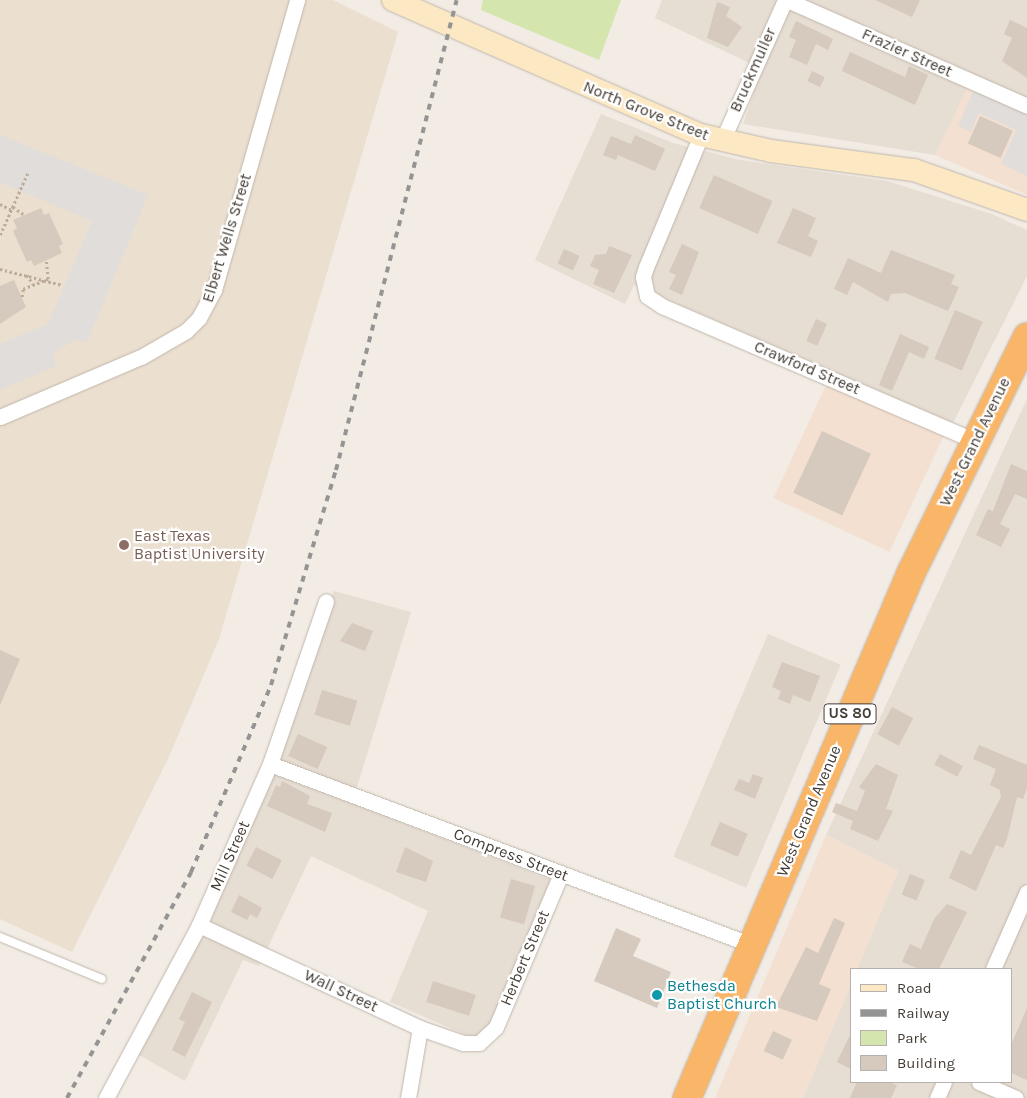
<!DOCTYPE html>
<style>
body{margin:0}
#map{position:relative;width:1027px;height:1098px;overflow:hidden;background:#f2ece5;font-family:Karla,sans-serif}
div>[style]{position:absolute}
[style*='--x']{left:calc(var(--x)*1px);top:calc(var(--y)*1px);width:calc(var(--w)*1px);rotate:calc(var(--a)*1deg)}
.residential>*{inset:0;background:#e6ddd3;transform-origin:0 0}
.commercial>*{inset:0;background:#f4e0d0;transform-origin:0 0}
.education>*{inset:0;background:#ebdfcf}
.green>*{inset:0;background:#d4e5ae}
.parking>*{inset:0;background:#e0ddda}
.building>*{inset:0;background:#d6c9be;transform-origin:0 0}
.path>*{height:2.5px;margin-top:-1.25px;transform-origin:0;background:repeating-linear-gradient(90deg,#beac99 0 2.5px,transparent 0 5px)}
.roads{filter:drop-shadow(0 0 1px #c0b6ab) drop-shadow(0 0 1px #c0b6ab)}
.lane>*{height:8px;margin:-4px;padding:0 4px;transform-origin:4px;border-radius:4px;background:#fff}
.street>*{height:15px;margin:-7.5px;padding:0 7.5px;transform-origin:7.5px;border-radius:7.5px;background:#fff}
.secondary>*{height:22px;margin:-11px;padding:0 11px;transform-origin:11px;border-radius:11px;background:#fde8c4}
.highway>*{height:28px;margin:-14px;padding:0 14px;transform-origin:14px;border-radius:14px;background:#f9b668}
.rail>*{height:4px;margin-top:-2px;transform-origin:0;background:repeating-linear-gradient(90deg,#949494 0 6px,transparent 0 12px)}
.dots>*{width:14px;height:14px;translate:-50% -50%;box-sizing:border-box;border:2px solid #fff;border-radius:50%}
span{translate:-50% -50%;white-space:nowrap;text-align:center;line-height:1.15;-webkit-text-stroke:4.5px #fff;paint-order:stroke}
.shield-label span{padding:1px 4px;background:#fff;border:1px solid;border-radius:4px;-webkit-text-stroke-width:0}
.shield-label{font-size:15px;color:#443c35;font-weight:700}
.street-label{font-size:16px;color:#443c35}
.education-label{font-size:16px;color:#785e54}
.left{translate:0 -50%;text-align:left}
.culture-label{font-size:16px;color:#0d838f}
.legend{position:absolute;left:850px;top:968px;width:162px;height:115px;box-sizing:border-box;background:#fff;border:1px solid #b4b1ae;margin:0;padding:6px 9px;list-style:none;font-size:15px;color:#443c35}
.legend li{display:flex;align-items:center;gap:10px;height:25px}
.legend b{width:25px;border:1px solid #b4b1ae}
</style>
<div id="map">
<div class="residential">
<div style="clip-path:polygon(662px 0,1027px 0,1027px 110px,969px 85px,935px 155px,743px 124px,762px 69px,655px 18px)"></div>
<div style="clip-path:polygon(601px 114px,673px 143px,740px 160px,887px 181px,992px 214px,1027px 230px,1027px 276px,953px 423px,634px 285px,625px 304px,535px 260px)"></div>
<div style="clip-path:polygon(1027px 399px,1027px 1098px,803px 1098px,851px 984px,851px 1082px,1011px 1082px,1011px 969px,857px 969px,898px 871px,826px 835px)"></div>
<div style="clip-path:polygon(334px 591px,411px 612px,352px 803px,551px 880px,491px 1027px,473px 1038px,390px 1002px,428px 911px,311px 856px,259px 966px,243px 960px,185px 1081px,137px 1054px,209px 921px,271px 775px)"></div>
<div style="left:768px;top:634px;width:79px;height:242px;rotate:23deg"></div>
</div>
<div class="commercial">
<div style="clip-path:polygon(969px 85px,1027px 110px,1027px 195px,935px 155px)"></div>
<div style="left:828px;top:381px;width:128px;height:129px;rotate:25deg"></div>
<div style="clip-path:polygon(826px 835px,898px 871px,857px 969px,851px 969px,851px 984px,803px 1098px,715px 1098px)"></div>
</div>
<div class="education">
<div style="clip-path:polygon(0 0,333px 0,398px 32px,219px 639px,168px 759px,72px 952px,0 919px)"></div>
</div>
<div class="green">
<div style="clip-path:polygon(483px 0,621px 0,599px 60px,481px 10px)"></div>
</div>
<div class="parking">
<div style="clip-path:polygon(974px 89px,1027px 112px,1027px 176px,1001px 164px,1016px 130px,979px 113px,971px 132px,958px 126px)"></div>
<div style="clip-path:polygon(0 135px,148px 195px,87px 342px,75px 340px,53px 353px,56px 366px,0 390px,0 344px,48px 324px,92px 221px,0 182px)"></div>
</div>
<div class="building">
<div style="clip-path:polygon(875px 0,920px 0,912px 17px)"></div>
<div style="clip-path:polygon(717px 2px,730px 7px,726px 16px,742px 27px,728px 47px,707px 38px)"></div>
<div style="clip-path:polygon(1010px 20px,1027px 28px,1027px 78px,1002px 61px,1012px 38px,1004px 34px)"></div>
<div style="clip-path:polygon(796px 21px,833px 39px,828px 50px,816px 44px,807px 65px,789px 57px,796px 40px,789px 37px)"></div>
<div style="clip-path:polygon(850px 52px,905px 77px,909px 66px,928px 75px,915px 105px,842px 71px)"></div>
<div style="left:812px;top:71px;width:14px;height:11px;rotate:25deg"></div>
<div style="left:980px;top:116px;width:36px;height:30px;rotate:24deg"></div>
<div style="clip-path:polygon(635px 135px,665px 149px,655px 171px,618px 155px,616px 160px,603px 155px,611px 136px,631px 144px)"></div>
<div style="left:714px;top:175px;width:64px;height:36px;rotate:24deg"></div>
<div style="clip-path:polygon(41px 208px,44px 215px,49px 213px,63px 244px,59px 246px,62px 253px,34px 266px,31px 260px,27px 262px,13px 231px,17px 228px,13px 220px)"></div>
<div style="clip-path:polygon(793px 208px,816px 218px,808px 236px,818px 241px,811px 257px,777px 243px)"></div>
<div style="clip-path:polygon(682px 244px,699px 252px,682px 295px,669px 289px,676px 275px,669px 272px)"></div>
<div style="clip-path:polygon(609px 246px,632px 255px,614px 293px,593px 284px,599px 270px,590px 266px,595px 255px,606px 254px)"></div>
<div style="left:564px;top:249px;width:17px;height:16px;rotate:24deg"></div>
<div style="clip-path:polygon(891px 250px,955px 275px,951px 284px,959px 287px,948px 311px,905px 293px,891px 294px,888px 302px,853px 282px,847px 295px,834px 289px,848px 258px,881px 273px)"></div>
<div style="clip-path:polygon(14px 280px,26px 307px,0 324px,0 286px)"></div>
<div style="left:955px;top:310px;width:30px;height:53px;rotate:23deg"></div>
<div style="left:816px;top:319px;width:12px;height:24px;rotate:24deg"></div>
<div style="clip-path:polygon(900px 334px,929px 347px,924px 359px,909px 352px,892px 391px,879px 385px)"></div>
<div style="left:822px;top:431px;width:54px;height:68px;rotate:25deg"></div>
<div style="clip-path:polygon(1011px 464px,1027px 471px,1027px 499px,1015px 494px,1000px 524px,1010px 529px,1001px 547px,976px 535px,988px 509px,993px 511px)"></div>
<div style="clip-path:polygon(352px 623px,373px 631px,365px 651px,340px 641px)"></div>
<div style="clip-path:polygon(0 650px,20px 659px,0 705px)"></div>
<div style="clip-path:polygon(782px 662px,820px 676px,810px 702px,793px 695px,790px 704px,778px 699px,781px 691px,772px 687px)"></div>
<div style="left:322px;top:690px;width:37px;height:26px;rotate:17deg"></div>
<div style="left:892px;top:707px;width:24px;height:31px;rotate:28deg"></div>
<div style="left:298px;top:734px;width:32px;height:24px;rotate:24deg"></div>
<div style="clip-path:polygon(979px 745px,1027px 765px,1027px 788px,1023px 799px,1017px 797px,1007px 839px,1003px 848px,996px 845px,976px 891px,949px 878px,961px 850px,971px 855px,1001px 797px,1000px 790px,990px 785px,996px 769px,973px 759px)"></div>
<div style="left:940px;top:754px;width:26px;height:12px;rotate:28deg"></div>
<div style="clip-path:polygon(876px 764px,898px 775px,886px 809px,893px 811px,878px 841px,850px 829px,853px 821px,832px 812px,836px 803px,857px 811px,865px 791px,859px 787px)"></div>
<div style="clip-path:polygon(753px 774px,763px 778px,755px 799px,734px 790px,739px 779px,749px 783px)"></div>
<div style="clip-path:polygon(282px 781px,310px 796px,307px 804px,332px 813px,325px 832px,267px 806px,276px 785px,280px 787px)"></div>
<div style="left:720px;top:822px;width:30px;height:25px;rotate:23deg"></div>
<div style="left:256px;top:847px;width:29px;height:21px;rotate:27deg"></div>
<div style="clip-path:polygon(405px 847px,433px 861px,426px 882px,396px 872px)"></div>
<div style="left:910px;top:874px;width:16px;height:22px;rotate:22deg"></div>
<div style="left:511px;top:879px;width:25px;height:40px;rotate:16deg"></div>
<div style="clip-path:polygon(239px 895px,262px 908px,257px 918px,250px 914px,247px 920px,231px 912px)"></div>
<div style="clip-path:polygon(947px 904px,967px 912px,939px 969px,919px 969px,902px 962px,910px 944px,921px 949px,934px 919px)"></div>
<div style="clip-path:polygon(834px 918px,845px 923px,819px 984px,831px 989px,817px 1021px,776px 1007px,806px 947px,818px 953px)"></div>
<div style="clip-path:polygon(616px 928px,641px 939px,633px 956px,671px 972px,657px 1008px,594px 981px)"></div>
<div style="left:433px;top:981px;width:45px;height:22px;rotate:18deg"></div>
<div style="clip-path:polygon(192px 992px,212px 1002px,185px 1057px,172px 1050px,185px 1022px,179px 1019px)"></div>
<div style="clip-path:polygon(1027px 1008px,1027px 1080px,1011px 1073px,1011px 1045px)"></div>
<div style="left:773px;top:1031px;width:21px;height:22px;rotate:25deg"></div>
<div style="clip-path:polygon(851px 1033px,851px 1069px,837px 1062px)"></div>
<div style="clip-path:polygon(857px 1082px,889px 1082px,897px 1085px,891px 1098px,850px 1098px)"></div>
</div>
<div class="path">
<div style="--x:0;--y:204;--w:13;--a:27"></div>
<div style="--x:13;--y:207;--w:14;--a:34"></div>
<div style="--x:0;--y:235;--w:69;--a:-66"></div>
<div style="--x:0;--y:269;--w:64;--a:14.5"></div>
<div style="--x:27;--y:275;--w:12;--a:55"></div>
<div style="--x:22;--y:297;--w:8;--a:-83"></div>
<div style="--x:23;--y:289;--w:27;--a:-22"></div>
<div style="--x:48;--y:279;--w:18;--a:-96"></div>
</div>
<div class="roads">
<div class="lane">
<div style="--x:0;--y:937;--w:110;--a:22.4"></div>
</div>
<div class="street">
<div style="--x:787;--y:0;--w:262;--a:23.8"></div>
<div style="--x:701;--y:135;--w:143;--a:112.6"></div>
<div style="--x:646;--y:267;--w:10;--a:107"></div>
<div style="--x:643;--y:277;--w:19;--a:78"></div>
<div style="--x:647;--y:296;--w:18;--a:34"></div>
<div style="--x:662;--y:306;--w:342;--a:23.3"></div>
<div style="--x:722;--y:141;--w:154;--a:-65.9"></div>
<div style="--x:0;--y:417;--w:153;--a:-23.1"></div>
<div style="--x:141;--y:357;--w:52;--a:-30"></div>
<div style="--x:186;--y:331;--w:18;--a:-45"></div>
<div style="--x:199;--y:318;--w:32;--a:-62"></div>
<div style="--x:214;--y:290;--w:302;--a:-74"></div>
<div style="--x:270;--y:764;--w:515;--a:20.58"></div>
<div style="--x:199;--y:925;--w:244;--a:25"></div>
<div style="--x:420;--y:1028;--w:46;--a:19.2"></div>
<div style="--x:463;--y:1043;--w:16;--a:0"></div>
<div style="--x:479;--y:1043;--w:23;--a:-43"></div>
<div style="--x:496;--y:1027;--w:166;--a:-67"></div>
<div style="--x:993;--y:969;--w:84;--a:-66.2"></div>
<div style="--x:979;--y:1082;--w:40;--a:23.4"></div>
<div style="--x:106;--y:1098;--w:196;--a:-61.7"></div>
<div style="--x:199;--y:925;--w:176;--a:-66.2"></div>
<div style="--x:270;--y:764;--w:172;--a:-71"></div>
<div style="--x:408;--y:1098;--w:71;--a:-80.3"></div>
<div style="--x:937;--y:1098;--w:17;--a:-66"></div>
</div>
<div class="secondary">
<div style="--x:393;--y:0;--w:336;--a:23.7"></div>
<div style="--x:701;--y:135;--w:72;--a:12.9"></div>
<div style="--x:771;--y:151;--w:144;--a:7.6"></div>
<div style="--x:914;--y:170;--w:120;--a:19.5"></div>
</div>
<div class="highway">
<div style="--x:687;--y:1098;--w:571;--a:-66.89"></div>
<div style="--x:911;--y:573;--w:263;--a:-63.8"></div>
</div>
</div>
<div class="rail">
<div style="--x:67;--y:1098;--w:258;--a:-61.2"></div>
<div style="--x:191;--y:872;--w:203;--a:-66.8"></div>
<div style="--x:271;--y:685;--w:225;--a:-73.2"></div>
<div style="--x:336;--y:470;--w:485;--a:-75.6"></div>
</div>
<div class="dots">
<div style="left:124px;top:545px;background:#8d6e63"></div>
<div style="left:657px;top:995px;background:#0f9aa8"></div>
</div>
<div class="shield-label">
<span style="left:850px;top:714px">US 80</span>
</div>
<div class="street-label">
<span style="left:907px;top:53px;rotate:24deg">Frazier Street</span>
<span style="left:753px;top:70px;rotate:-66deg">Bruckmuller</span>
<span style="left:646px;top:111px;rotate:22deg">North Grove Street</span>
<span style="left:227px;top:238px;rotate:-73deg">Elbert Wells Street</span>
<span style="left:807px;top:368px;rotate:23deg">Crawford Street</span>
<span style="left:975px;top:442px;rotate:-64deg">West Grand Avenue</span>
<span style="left:809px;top:811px;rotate:-67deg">West Grand Avenue</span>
<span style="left:511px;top:855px;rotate:21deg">Compress Street</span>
<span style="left:230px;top:856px;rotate:-66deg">Mill Street</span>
<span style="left:525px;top:958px;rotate:-67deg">Herbert Street</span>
<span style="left:341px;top:991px;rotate:25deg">Wall Street</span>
</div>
<div class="education-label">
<span class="left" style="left:134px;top:545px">East Texas<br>Baptist University</span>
</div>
<div class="culture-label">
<span class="left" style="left:667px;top:995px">Bethesda<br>Baptist Church</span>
</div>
<ul class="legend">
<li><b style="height:6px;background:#fde8c4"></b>Road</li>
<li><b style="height:6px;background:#949494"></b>Railway</li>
<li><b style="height:14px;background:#d4e5ae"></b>Park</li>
<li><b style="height:14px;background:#d6c9be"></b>Building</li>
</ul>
</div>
